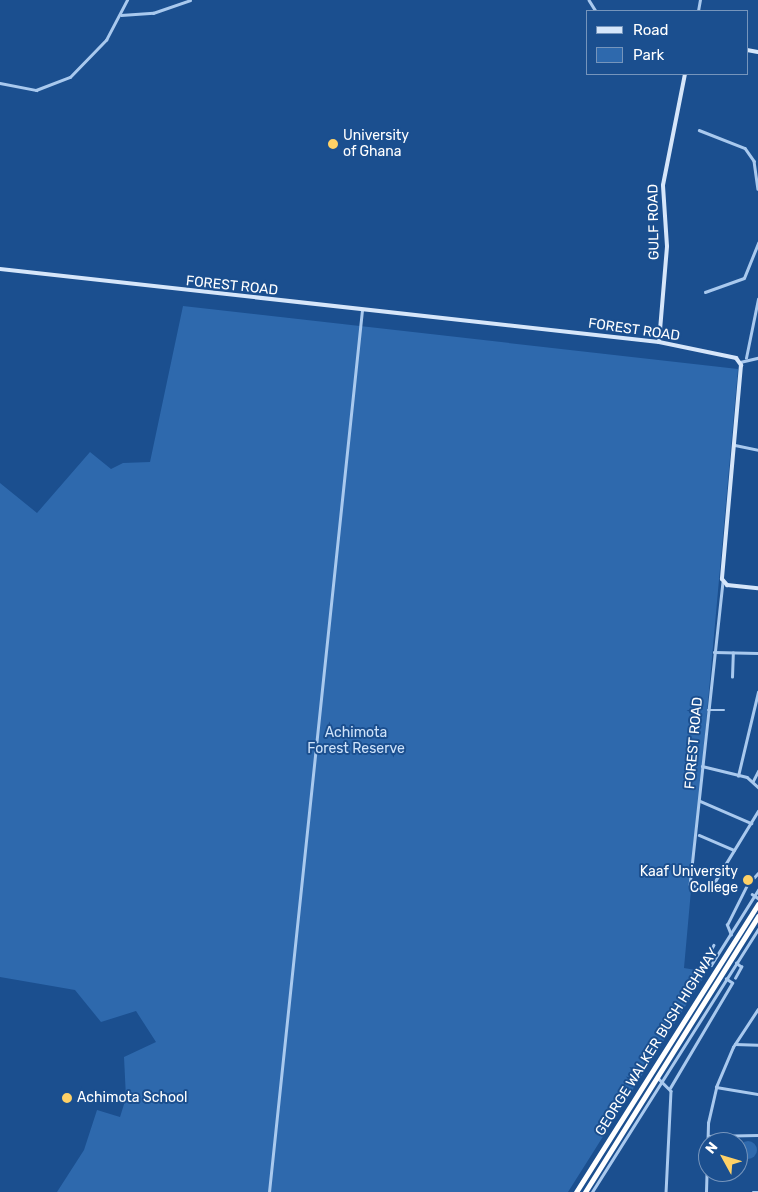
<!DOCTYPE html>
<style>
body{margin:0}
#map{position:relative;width:758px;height:1192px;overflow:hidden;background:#1b4f8f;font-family:Rubik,sans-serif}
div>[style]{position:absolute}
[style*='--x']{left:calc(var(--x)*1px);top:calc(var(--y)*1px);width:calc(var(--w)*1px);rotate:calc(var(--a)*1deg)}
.green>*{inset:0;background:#2e69ad}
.round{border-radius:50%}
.street>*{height:2.5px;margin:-1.25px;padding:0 1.25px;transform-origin:1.25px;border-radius:1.25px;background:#a9c9ee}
.secondary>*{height:4px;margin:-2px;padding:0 2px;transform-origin:2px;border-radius:2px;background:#d6e6fa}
.highway>*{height:5px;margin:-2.5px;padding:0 2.5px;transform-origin:2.5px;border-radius:2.5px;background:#fff}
.street-bridge>*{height:2.5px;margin:-1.25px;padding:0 1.25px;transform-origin:1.25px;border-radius:1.25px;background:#a9c9ee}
.dots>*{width:14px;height:14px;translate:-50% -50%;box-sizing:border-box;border:2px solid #1b4f8f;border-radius:50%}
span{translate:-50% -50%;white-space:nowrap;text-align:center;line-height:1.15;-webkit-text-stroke:4px #1b4f8f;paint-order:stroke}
.poi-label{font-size:14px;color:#fff}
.left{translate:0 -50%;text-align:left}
.right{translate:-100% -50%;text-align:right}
.street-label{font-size:14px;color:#fff}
.park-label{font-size:14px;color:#cfe3fa}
.legend{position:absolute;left:586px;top:10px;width:162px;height:65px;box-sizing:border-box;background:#1b4f8f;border:1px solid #7695bc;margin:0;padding:6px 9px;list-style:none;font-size:15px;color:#fff}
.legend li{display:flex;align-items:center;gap:10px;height:25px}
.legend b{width:25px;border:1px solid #7695bc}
.north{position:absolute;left:698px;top:1132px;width:50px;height:50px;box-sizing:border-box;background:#1b4f8f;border:1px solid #7695bc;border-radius:50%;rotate:309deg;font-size:14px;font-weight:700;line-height:20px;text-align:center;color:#fff}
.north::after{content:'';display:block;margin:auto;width:18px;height:22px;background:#ffd166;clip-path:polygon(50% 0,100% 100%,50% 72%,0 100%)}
</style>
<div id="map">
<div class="green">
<div style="clip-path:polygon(183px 306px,738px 369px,684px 968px,707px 972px,568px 1192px,57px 1192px,84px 1150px,97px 1110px,120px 1117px,126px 1098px,124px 1057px,156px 1042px,136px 1011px,101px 1022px,75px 990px,0 977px,0 483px,37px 513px,90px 452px,111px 469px,123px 463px,150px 462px)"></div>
<div class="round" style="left:739px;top:1141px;width:18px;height:18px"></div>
</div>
<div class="street">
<div style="--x:589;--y:0;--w:13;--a:58"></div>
<div style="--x:698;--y:11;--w:11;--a:-80"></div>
<div style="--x:121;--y:15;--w:32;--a:-4"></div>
<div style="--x:153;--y:13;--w:39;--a:-19"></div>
<div style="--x:0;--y:83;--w:37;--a:11"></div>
<div style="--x:36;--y:90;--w:36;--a:-21"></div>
<div style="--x:70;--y:77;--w:52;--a:-45.8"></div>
<div style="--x:106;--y:40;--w:45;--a:-62.3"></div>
<div style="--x:699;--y:130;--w:49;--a:21.4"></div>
<div style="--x:745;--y:148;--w:16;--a:55"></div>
<div style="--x:754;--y:161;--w:28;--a:82"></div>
<div style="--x:705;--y:292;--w:41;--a:-19.7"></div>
<div style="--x:744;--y:278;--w:38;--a:-68"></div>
<div style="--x:746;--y:358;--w:60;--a:-78.5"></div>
<div style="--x:740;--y:362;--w:18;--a:-13"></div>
<div style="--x:735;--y:445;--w:24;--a:12"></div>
<div style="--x:723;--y:582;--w:304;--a:96.2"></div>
<div style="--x:690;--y:884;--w:11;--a:22"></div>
<div style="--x:700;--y:888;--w:15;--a:-20"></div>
<div style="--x:714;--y:883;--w:84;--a:-58.6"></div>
<div style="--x:714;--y:652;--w:44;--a:1.3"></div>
<div style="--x:732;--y:677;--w:24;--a:-88"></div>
<div style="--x:708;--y:710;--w:16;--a:0"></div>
<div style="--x:702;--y:766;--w:46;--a:13.7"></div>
<div style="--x:747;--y:777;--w:15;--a:42"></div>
<div style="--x:738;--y:776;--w:86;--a:-76.6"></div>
<div style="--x:753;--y:781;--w:11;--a:-63"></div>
<div style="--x:700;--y:801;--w:56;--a:23.3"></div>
<div style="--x:699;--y:835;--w:38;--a:23"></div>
<div style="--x:731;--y:935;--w:11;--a:-112"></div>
<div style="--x:727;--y:925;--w:45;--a:-63.4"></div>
<div style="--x:747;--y:885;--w:16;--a:-47"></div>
<div style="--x:714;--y:945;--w:17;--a:118"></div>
<div style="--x:706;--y:960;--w:7;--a:45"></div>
<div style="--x:711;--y:965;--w:89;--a:-57.9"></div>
<div style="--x:735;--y:978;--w:13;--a:-61"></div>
<div style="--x:741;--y:967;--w:6;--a:-141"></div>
<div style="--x:735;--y:1044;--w:23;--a:2"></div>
<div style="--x:658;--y:1078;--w:18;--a:45"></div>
<div style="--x:671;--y:1091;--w:101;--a:92.8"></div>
<div style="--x:716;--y:1087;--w:43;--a:9.5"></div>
<div style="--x:670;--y:1088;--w:122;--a:-59.4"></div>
<div style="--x:732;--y:983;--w:7;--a:-146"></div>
<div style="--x:708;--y:1136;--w:50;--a:-1.1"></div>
<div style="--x:269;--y:1192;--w:887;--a:-83.98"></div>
<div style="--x:592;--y:1192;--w:311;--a:-57.7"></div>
<div style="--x:706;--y:1192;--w:69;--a:-88.3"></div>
<div style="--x:708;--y:1123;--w:37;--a:-77"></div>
<div style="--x:716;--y:1087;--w:43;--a:-67"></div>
<div style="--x:733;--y:1047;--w:45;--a:-56.7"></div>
<div style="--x:753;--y:1192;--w:5;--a:0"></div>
</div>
<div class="secondary">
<div style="--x:747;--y:50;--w:11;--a:10"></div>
<div style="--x:0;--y:269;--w:663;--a:6.32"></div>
<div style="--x:659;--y:342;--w:79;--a:11.7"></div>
<div style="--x:736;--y:358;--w:9;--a:54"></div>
<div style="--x:741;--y:365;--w:215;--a:95.1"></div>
<div style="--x:722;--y:579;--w:8;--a:50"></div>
<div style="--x:727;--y:585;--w:31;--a:6"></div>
<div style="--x:659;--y:342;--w:96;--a:-85.2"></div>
<div style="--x:667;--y:246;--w:61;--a:-93.8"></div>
<div style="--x:663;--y:185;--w:113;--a:-78.8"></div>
</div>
<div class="highway">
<div style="--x:576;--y:1192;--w:341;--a:-57.7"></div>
<div style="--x:585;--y:1192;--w:326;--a:-57.9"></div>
</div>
<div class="street-bridge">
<div style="--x:752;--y:894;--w:7;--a:34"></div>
</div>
<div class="dots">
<div style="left:333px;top:144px;background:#ffd166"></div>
<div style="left:748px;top:880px;background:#ffd166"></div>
<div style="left:67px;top:1098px;background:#ffd166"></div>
</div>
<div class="poi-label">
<span class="left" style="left:343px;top:144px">University<br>of Ghana</span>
<span class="right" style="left:738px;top:880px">Kaaf University<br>College</span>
<span class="left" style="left:77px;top:1098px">Achimota School</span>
</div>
<div class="street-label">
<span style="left:654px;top:222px;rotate:-91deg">GULF ROAD</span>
<span style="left:232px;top:286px;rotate:6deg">FOREST ROAD</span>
<span style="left:634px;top:330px;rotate:8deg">FOREST ROAD</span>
<span style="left:694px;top:743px;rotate:-85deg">FOREST ROAD</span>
<span style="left:657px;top:1042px;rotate:-58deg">GEORGE WALKER BUSH HIGHWAY</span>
</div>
<div class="park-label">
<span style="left:356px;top:741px">Achimota<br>Forest Reserve</span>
</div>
<ul class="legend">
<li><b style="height:6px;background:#d6e6fa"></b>Road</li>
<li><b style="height:14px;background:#2e69ad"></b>Park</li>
</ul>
<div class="north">N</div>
</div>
